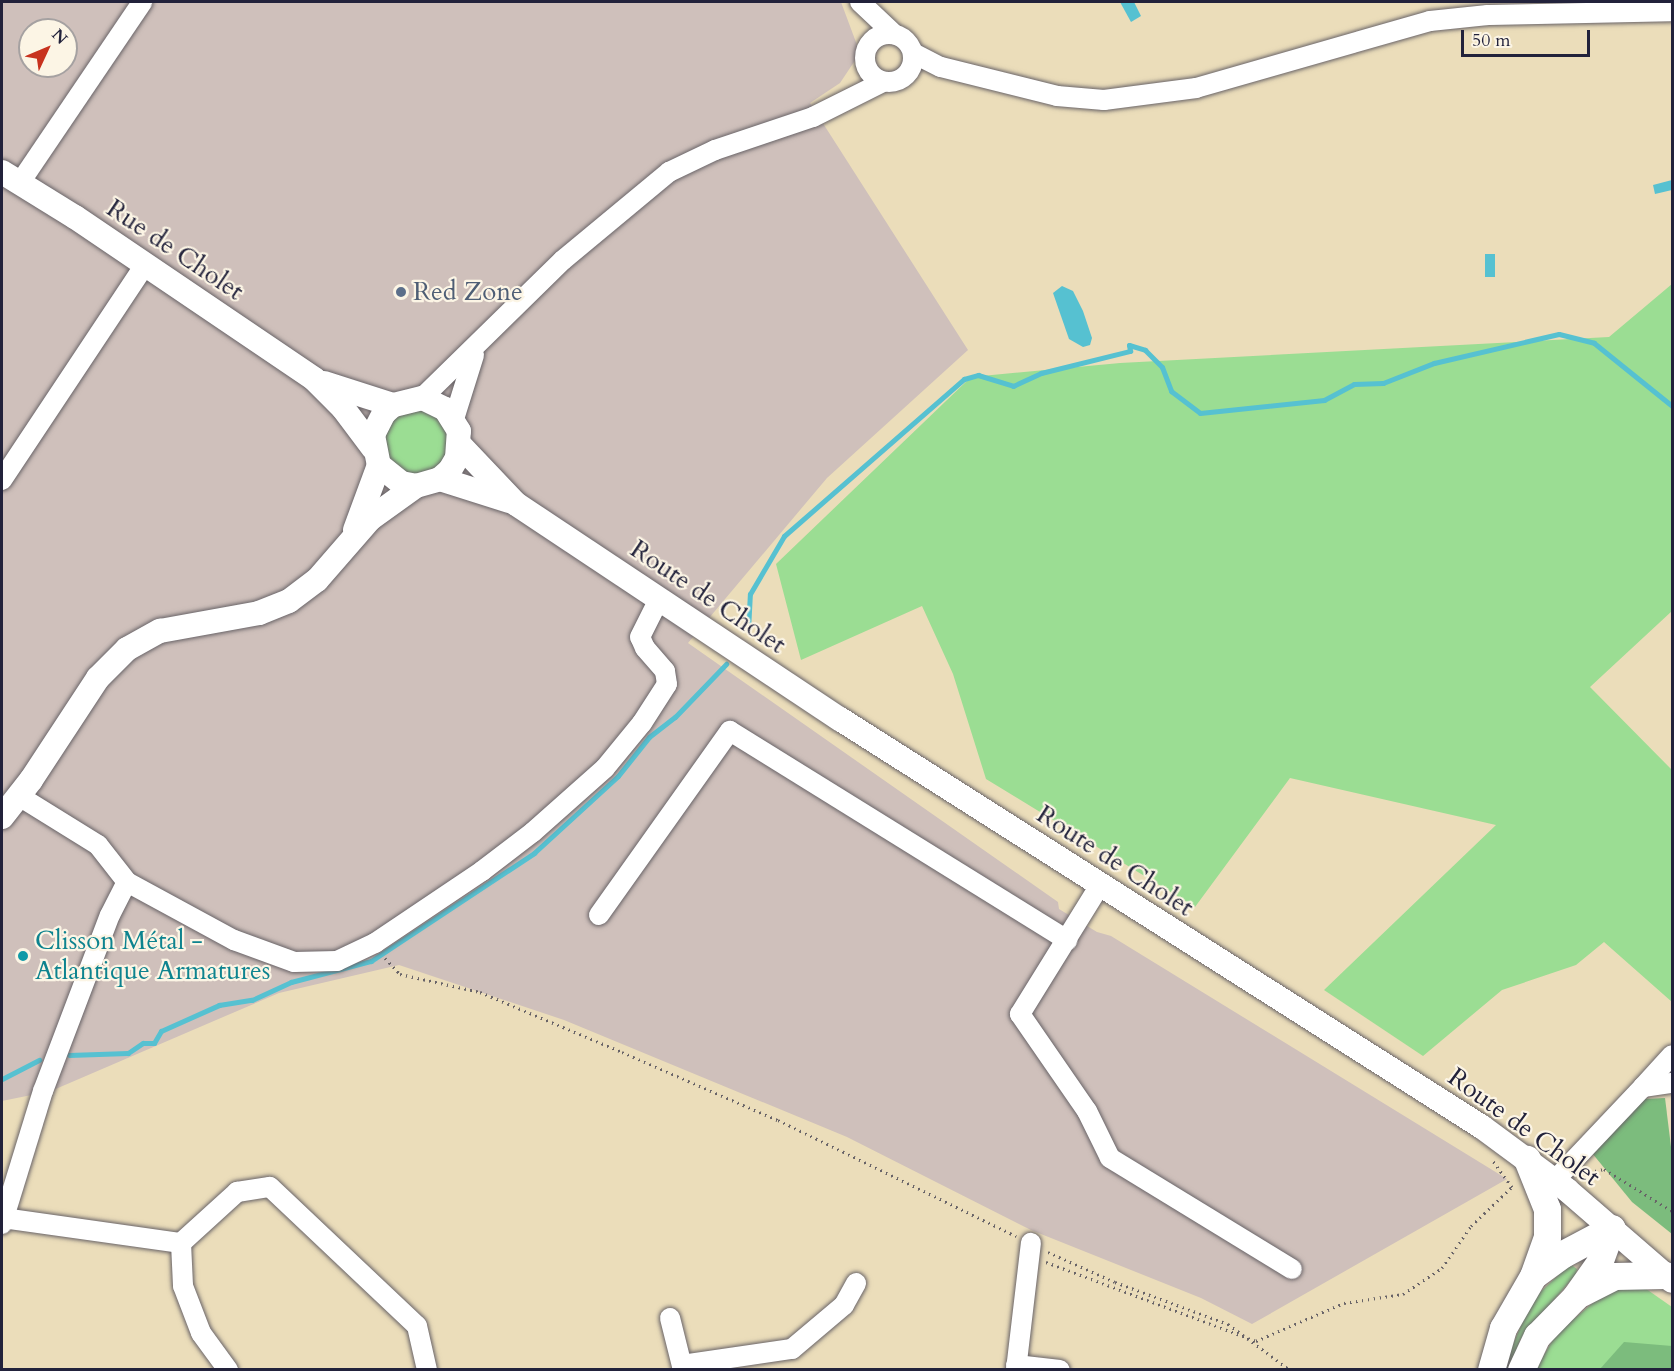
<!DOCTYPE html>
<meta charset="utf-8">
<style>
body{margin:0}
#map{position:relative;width:1674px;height:1371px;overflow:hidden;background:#ebddba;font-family:Cardo,serif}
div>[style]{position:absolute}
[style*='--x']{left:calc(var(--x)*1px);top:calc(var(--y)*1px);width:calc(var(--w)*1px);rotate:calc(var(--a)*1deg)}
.industrial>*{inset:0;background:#cfc0bb}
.green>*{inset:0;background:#9bdd93}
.round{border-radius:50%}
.forest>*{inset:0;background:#7cbc7d}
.water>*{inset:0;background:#56c1d1;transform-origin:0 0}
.stream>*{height:5px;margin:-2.5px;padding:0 2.5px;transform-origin:2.5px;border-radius:2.5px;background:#56c1d1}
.path>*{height:3px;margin-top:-1.5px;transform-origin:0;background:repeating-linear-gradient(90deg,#686367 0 1.5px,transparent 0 6px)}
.roads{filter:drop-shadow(0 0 2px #686367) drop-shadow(0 0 2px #686367)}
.minor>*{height:20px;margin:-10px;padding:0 10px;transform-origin:10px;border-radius:10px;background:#fff}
.minor>.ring{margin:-10px;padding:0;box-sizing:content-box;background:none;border:20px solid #fff;border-radius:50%}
.major>*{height:24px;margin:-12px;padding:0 12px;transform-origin:12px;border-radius:12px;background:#fff}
.highway>*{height:27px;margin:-13.5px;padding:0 13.5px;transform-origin:13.5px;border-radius:13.5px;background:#fff}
.dots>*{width:16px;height:16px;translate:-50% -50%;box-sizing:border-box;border:3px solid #fcf5e5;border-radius:50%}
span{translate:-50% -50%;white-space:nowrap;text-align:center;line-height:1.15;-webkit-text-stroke:4.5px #fcf5e5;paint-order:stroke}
.street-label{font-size:26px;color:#22223b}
.service-label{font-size:26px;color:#4e5e75}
.left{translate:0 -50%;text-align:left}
.culture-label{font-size:26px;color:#0d838f}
.frame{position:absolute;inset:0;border:3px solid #22223b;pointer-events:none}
.north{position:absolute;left:18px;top:18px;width:60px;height:60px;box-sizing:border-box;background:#fcf5e5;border:2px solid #a5a1a1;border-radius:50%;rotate:46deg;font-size:16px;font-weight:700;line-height:24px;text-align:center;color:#22223b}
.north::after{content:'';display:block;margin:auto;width:21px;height:27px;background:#c8321e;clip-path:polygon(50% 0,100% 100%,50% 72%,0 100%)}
.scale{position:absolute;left:1461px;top:30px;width:129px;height:27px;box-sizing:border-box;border:3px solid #22223b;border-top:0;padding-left:8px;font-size:18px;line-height:21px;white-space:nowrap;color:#22223b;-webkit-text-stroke:4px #fcf5e5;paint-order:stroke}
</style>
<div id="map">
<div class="industrial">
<div style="clip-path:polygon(evenodd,2px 2px,841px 2px,860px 53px,840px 83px,810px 103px,968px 350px,827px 478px,688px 643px,1058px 902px,1059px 909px,1097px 932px,1111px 936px,1507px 1179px,1252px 1324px,1201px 1298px,1031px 1230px,847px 1137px,564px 1020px,399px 965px,279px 993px,51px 1091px,2px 1101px,2px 2px,30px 30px,66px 30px,66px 66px,30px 66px,30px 30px)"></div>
</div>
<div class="green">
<div style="clip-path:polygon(1672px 284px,1672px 611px,1590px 687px,1672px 770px,1672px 1002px,1604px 942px,1576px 965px,1502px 990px,1423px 1056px,1324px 990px,1496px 825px,1290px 778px,1195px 907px,986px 779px,953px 674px,922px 606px,801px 660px,776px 564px,971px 377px,1120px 363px,1609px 337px)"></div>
<div class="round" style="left:382px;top:408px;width:68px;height:68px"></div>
<div style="clip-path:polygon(1570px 1264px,1577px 1269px,1576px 1274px,1520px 1340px,1510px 1369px,1502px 1370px,1532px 1300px)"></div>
<div style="clip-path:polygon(1627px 1285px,1642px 1286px,1672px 1307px,1672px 1369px,1535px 1370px,1557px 1333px,1606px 1292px)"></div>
</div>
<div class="forest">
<div style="clip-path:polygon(1665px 1098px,1672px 1155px,1672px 1234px,1632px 1202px,1592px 1153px,1645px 1099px)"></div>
<div style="clip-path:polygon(1624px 1342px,1672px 1346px,1672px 1369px,1600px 1369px)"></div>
</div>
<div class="water">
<div style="clip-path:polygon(1120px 2px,1134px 2px,1141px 16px,1131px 22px)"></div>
<div style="clip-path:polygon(1672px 180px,1672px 190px,1655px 194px,1653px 185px)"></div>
<div style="left:1485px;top:254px;width:10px;height:23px"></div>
<div style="clip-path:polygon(1062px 286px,1073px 291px,1083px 311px,1092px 338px,1090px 345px,1083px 347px,1069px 339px,1053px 293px)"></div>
</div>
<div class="stream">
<div style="--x:748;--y:630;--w:36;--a:-87"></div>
<div style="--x:750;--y:594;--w:67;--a:-59.6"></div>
<div style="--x:784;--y:536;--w:239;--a:-41.1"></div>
<div style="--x:964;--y:379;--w:15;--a:-16"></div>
<div style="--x:978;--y:375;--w:37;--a:17"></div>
<div style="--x:1013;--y:386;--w:31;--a:-25"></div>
<div style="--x:1041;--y:373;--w:92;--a:-13.9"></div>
<div style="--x:1130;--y:351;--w:6;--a:-99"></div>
<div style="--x:1129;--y:345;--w:17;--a:17"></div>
<div style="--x:1145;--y:350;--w:24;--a:45"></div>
<div style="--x:1162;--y:367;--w:26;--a:69"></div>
<div style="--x:1171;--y:391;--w:36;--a:37"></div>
<div style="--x:1200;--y:413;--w:125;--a:-6"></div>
<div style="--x:1324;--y:400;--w:34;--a:-28"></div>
<div style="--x:1354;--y:384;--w:29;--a:-2"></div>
<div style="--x:1383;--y:383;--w:55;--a:-21.4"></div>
<div style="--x:1434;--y:363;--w:128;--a:-13.1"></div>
<div style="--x:1559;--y:334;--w:36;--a:14"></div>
<div style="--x:1594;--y:343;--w:100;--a:38.9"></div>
<div style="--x:69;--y:1055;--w:59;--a:-1.9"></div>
<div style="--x:128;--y:1053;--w:18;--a:-34"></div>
<div style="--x:143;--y:1043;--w:11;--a:0"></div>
<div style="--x:154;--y:1043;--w:14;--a:-60"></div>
<div style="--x:161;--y:1031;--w:64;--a:-24.1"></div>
<div style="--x:219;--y:1005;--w:33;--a:-9"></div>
<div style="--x:252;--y:1000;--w:43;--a:-24.8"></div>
<div style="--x:291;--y:982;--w:83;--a:-14.7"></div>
<div style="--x:371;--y:961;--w:196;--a:-33.5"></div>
<div style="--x:534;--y:853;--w:114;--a:-42.5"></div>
<div style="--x:618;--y:776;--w:50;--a:-51.5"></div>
<div style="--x:649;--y:737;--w:33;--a:-38"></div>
<div style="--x:675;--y:717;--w:74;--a:-46.1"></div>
<div style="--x:2;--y:1079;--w:42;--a:-27.2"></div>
</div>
<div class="path">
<div style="--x:385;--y:958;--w:22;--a:47"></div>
<div style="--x:400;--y:974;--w:82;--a:12.7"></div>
<div style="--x:480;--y:992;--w:154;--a:22.9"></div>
<div style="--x:622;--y:1052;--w:170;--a:23.6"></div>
<div style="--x:778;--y:1120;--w:265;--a:26"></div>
<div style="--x:1589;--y:1172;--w:15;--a:-11"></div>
<div style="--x:1604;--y:1169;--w:80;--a:31.7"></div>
<div style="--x:1048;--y:1252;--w:73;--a:24.1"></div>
<div style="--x:1115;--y:1282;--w:121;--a:20.4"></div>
<div style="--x:1228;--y:1324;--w:77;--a:36.6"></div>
<div style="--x:1046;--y:1262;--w:224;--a:20.6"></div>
<div style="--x:1256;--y:1341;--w:96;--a:-23.4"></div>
<div style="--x:1344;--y:1303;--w:60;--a:-8.7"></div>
<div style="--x:1403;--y:1294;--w:47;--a:-33.7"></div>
<div style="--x:1442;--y:1268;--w:51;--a:-55.4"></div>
<div style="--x:1471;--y:1226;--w:57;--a:-43.6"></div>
<div style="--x:1512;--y:1187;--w:32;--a:-126"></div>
</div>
<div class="roads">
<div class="minor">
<div style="--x:860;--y:2;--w:47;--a:43.3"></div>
<div class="ring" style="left:865px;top:34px;width:28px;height:28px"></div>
<div style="--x:913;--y:53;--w:31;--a:27"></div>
<div style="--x:941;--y:67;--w:120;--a:14"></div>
<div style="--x:1057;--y:96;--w:47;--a:4.9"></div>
<div style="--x:1104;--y:100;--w:93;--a:-7.4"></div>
<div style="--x:1196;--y:88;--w:243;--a:-16"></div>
<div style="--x:1430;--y:21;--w:58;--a:-5.9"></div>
<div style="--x:1488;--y:15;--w:184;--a:-1.2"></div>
<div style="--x:19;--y:184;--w:220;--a:-55.9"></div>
<div style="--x:422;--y:398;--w:197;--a:-44.4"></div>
<div style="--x:563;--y:260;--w:138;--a:-39.7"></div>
<div style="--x:669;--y:172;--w:51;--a:-25.6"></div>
<div style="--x:715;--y:150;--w:103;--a:-18.6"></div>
<div style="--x:813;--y:117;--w:78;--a:-26.6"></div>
<div style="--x:454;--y:419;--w:67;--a:-72.6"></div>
<div style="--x:2;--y:480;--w:258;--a:-56.4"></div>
<div style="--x:19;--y:796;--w:93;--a:31.8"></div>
<div style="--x:98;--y:845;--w:47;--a:51.9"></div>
<div style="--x:127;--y:882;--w:122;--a:28.5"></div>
<div style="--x:234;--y:940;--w:64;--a:20.1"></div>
<div style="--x:294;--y:962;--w:43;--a:-1.3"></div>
<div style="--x:337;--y:961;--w:42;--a:-25.3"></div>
<div style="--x:375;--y:943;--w:129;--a:-33.9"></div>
<div style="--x:482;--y:871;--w:64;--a:-37.4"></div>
<div style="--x:533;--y:832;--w:96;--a:-41.6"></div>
<div style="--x:605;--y:768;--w:58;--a:-50.6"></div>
<div style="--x:642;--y:723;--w:46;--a:-57.3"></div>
<div style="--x:667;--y:684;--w:13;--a:-99"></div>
<div style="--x:665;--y:671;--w:30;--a:-131"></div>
<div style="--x:645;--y:648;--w:12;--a:-114"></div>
<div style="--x:640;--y:637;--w:42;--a:-63.4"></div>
<div style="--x:1100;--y:885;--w:152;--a:121.8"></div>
<div style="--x:1020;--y:1014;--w:118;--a:55.4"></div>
<div style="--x:1087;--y:1111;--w:52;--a:63.9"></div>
<div style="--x:1110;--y:1158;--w:213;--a:31.4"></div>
<div style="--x:599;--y:915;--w:226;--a:-54.6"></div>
<div style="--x:730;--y:731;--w:397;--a:31.8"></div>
<div style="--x:1643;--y:1087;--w:43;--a:-47.8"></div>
<div style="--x:1555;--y:1180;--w:128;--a:-46.6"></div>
<div style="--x:1643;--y:1087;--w:29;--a:-8"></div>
<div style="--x:3;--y:1218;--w:180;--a:8"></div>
<div style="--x:181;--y:1243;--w:76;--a:-42.3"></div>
<div style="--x:237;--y:1192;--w:33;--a:-9"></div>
<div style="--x:270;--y:1187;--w:202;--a:43.4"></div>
<div style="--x:417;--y:1326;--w:45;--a:77.2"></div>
<div style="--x:2;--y:1224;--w:139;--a:-72.9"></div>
<div style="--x:43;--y:1091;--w:188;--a:-69.2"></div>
<div style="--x:110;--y:915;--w:37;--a:-63"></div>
<div style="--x:181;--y:1243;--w:43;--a:87.3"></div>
<div style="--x:183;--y:1286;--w:50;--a:69"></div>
<div style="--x:201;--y:1333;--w:46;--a:53.9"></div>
<div style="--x:670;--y:1318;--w:54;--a:76"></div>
<div style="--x:682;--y:1365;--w:111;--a:-8.3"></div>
<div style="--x:792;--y:1349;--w:68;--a:-40.2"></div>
<div style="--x:844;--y:1305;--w:25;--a:-61"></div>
<div style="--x:1016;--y:1365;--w:44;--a:6.5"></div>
<div style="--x:1016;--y:1370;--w:128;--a:-83.3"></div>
</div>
<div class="major">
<div style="--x:2;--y:172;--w:86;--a:31.7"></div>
<div style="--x:75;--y:217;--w:289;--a:34.1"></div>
<div style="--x:314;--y:379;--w:41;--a:45"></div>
<div style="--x:343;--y:408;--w:50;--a:53.1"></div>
<div style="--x:324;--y:383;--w:72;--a:17.7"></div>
<div style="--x:460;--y:445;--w:81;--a:46.5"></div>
<div style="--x:516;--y:504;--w:389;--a:33.6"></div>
<div style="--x:840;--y:719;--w:761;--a:32.44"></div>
<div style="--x:1482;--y:1127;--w:106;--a:36.5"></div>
<div style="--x:1567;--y:1190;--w:139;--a:40.9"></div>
<div style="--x:440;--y:479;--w:72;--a:17.7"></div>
<div style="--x:355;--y:530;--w:69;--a:-69.7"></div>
<div style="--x:2;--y:817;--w:47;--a:-51.9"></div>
<div style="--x:31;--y:780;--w:122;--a:-56.7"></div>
<div style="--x:98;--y:678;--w:41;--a:-45"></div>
<div style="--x:127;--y:649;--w:38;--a:-29"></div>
<div style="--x:160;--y:631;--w:101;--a:-10.3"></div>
<div style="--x:259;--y:613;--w:32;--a:-22"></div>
<div style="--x:289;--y:601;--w:35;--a:-37"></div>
<div style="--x:317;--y:580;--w:81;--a:-49"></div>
<div style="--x:370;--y:519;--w:57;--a:-35.7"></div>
<div style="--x:416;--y:486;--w:25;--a:-16"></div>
<div style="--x:440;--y:479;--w:13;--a:-42"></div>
<div style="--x:450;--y:470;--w:14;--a:-60"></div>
<div style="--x:457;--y:458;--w:27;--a:-86"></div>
<div style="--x:459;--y:431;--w:26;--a:-122"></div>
<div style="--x:445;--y:409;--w:25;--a:-154"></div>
<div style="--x:422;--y:398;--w:30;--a:166"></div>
<div style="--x:393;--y:405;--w:12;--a:138"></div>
<div style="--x:384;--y:413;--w:25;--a:117"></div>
<div style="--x:373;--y:435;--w:31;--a:79"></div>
<div style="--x:379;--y:465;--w:28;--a:39"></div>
<div style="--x:401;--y:483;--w:15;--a:11"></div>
</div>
<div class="highway">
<div style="--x:1534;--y:1275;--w:36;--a:-36"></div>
<div style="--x:1563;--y:1254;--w:55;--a:-28"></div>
<div style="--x:1581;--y:1293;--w:37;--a:-27"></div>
<div style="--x:1614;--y:1276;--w:51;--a:-1.1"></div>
<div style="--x:1491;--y:1370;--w:44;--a:-74.1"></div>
<div style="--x:1503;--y:1328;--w:60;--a:-60"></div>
<div style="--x:1533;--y:1276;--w:41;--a:-70.3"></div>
<div style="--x:1547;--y:1237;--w:28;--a:-90"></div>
<div style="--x:1547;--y:1209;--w:54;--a:-111.8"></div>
<div style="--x:1521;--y:1370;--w:38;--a:-65"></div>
<div style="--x:1537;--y:1336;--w:54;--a:-45.7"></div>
<div style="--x:1575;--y:1297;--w:42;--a:-54.8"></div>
<div style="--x:1599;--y:1263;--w:37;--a:-70"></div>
</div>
</div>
<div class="dots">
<div style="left:401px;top:292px;background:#5c6f8a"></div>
<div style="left:23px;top:956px;background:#0f9aa8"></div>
</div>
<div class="street-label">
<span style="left:175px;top:250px;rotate:34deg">Rue de Cholet</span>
<span style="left:708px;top:597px;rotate:34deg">Route de Cholet</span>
<span style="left:1115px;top:861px;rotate:33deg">Route de Cholet</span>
<span style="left:1524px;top:1127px;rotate:36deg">Route de Cholet</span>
</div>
<div class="service-label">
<span class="left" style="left:413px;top:292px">Red Zone</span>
</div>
<div class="culture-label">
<span class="left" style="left:35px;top:956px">Clisson Métal -<br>Atlantique Armatures</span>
</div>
<div class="frame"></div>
<div class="north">N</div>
<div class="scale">50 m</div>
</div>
